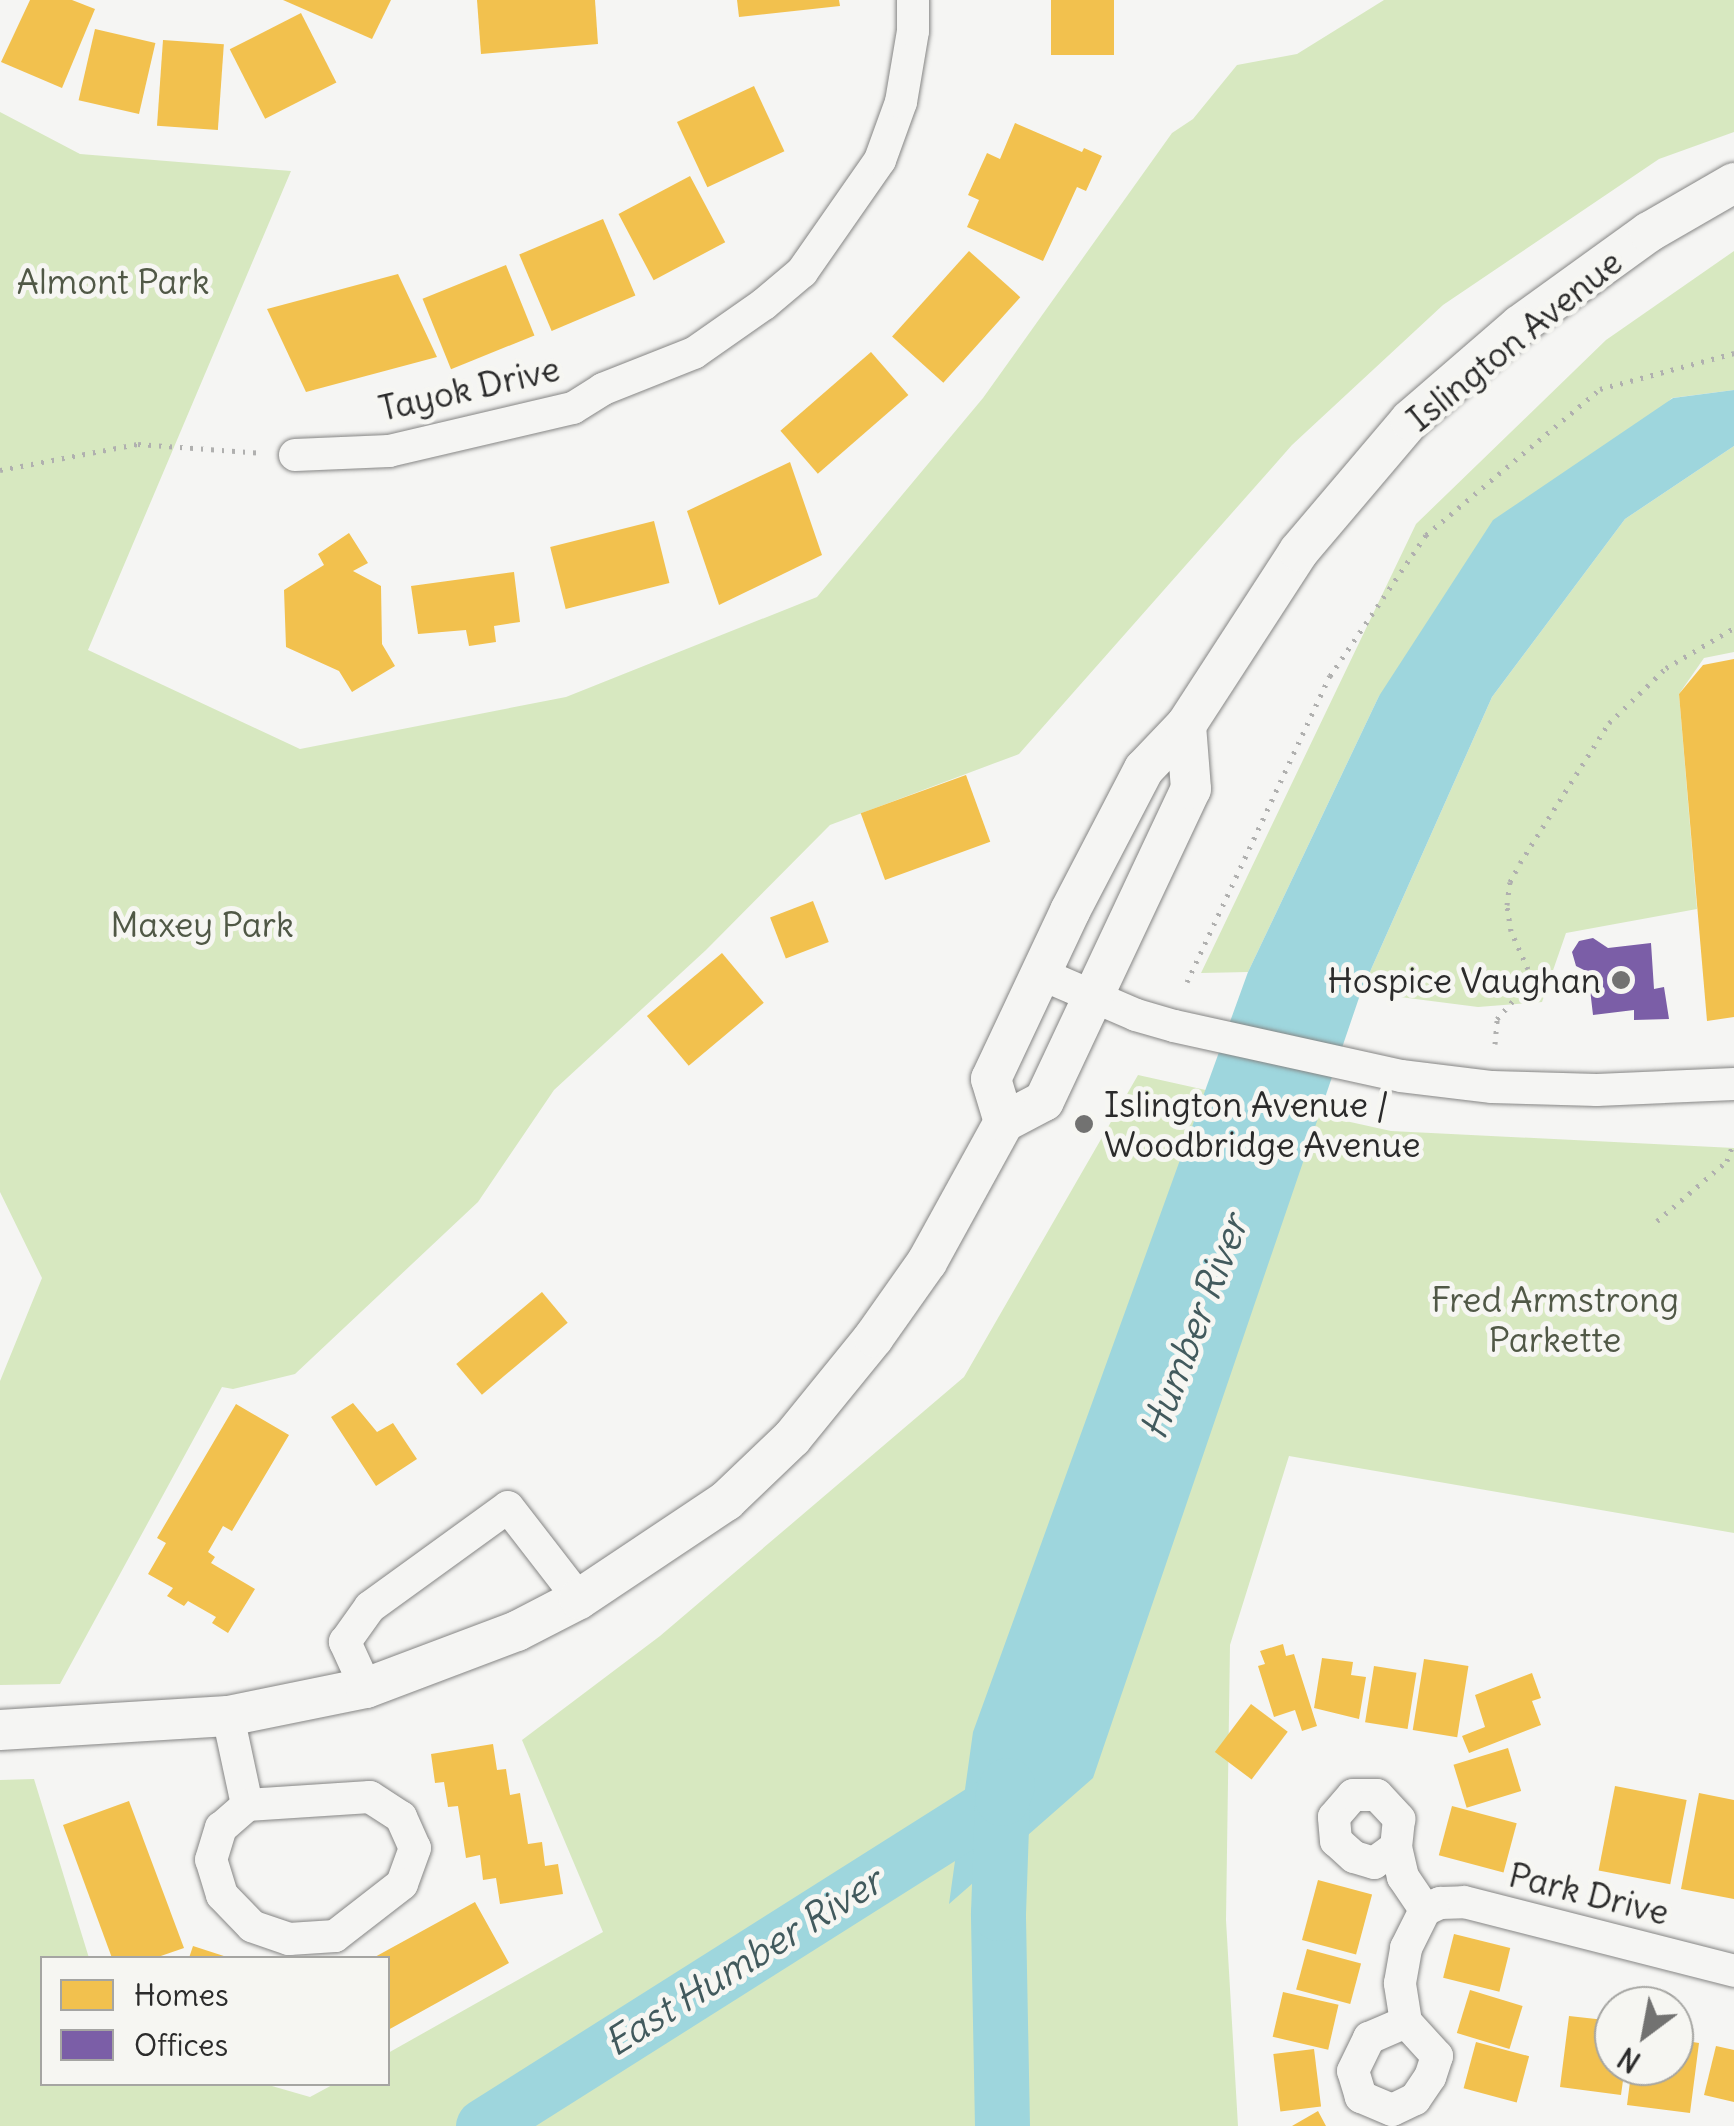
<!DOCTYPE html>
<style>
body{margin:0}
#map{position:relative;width:1734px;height:2126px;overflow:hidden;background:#f5f5f3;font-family:Delius,sans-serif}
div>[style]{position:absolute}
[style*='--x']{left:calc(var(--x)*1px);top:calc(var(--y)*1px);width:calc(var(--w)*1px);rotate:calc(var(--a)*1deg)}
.green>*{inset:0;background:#d7e8c0}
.water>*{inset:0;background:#9ed6dd}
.homes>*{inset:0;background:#f2c14e;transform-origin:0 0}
.offices>*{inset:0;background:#7b5ea7}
.river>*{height:55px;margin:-27.5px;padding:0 27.5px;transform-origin:27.5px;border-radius:27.5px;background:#9ed6dd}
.path>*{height:5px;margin-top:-2.5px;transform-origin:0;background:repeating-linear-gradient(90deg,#b0b0af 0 2.5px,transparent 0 10.5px)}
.roads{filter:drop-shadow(0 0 2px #868685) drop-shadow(0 0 2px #868685)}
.minor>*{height:32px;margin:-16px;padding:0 16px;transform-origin:16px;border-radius:16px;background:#f5f5f3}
.major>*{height:40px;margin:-20px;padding:0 20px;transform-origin:20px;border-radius:20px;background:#f5f5f3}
.dots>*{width:28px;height:28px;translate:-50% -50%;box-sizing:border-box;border:5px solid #f6f6f2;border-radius:50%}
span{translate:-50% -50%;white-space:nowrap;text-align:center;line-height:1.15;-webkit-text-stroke:10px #f6f6f2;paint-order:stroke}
.park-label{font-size:35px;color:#505846}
.street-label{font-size:35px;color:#2b2b2b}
.poi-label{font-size:35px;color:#2b2b2b}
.right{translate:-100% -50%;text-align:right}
.left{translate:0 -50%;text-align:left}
.water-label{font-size:38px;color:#425a5d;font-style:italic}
.legend{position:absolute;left:40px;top:1956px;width:350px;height:130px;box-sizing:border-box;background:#f6f6f2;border:2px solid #a5a5a2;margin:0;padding:12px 18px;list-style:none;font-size:30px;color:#2b2b2b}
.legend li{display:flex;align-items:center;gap:20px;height:50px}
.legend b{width:50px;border:2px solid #a5a5a2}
.north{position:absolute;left:1594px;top:1986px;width:100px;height:100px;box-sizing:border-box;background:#f6f6f2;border:2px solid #a5a5a2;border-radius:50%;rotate:212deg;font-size:28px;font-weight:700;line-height:40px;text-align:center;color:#2b2b2b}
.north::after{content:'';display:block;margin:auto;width:35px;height:45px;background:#727271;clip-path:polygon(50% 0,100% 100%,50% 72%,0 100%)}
</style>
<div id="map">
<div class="green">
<div style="clip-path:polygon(1384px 0,1734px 0,1734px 132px,1659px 159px,1443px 305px,1292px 445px,1019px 754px,830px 825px,706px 950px,554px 1090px,478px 1202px,295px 1374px,233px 1389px,222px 1387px,60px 1684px,0 1685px,0 1381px,42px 1278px,0 1192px,0 112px,80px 154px,291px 171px,88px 650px,300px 749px,566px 697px,817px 597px,983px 398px,1172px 133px,1193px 119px,1237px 65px,1297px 54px)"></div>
<div style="clip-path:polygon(1734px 251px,1734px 390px,1672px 398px,1379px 696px,1248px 972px,1201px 973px,1416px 524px,1606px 340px)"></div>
<div style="clip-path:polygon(1734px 446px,1734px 652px,1704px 658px,1679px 694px,1697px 909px,1566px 933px,1542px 1002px,1478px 1007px,1361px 992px,1492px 697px,1625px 519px)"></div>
<div style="clip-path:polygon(1138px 1075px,1391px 1131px,1734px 1148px,1734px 1533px,1289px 1456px,1230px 1645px,1226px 1920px,1238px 2126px,0 2126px,0 1780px,34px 1779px,89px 1958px,42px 1958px,42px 2084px,265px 2084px,310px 2097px,334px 2084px,388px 2084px,388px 2053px,603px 1932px,522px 1740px,660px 1636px,964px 1377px)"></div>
</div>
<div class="water">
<div style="clip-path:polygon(1734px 390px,1734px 446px,1625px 519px,1492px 697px,1361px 992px,1093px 1778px,949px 1904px,973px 1732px,1248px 972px,1379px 696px,1493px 520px,1673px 398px)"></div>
</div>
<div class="homes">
<div style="clip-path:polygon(30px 0,72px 0,95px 9px,62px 88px,1px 62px)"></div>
<div style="clip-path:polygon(283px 0,391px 0,372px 39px)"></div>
<div style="clip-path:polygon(477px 0,595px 0,598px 44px,481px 54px)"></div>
<div style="clip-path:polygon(737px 0,839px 0,840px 6px,739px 17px)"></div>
<div style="left:1051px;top:0;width:63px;height:55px"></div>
<div style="left:301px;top:13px;width:78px;height:80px;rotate:63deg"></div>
<div style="left:95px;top:29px;width:62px;height:73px;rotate:13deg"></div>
<div style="left:163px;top:40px;width:61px;height:86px;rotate:4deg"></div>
<div style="left:754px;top:86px;width:72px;height:85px;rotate:65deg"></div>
<div style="clip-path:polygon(1015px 123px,1082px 152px,1084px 148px,1102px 156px,1086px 191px,1077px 187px,1043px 261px,967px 227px,979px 200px,968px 195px,987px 153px,1000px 159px)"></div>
<div style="left:690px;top:176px;width:75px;height:81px;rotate:62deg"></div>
<div style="left:603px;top:219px;width:83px;height:91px;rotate:67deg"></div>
<div style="left:969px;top:251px;width:69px;height:115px;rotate:42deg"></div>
<div style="left:506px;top:265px;width:76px;height:90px;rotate:68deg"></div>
<div style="clip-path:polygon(398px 274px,437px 357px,306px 392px,267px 309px)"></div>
<div style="left:871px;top:352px;width:57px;height:120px;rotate:49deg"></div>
<div style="clip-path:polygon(790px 462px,822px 555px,719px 605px,687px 511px)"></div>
<div style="left:654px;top:521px;width:64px;height:107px;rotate:76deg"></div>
<div style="clip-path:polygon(349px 533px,368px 563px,353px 571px,381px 586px,382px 644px,395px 666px,352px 692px,339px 671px,286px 647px,284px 590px,324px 565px,318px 554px)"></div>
<div style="clip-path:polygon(514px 572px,520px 622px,494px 626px,496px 642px,469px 646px,466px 630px,418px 634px,411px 586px)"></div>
<div style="clip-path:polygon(1734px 659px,1734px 1017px,1707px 1021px,1679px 694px,1703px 665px)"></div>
<div style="left:966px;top:775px;width:71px;height:112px;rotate:70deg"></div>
<div style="left:813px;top:901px;width:44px;height:46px;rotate:69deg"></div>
<div style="left:722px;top:953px;width:65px;height:98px;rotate:50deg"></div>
<div style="left:542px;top:1292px;width:40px;height:112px;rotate:50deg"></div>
<div style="clip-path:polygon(353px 1403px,377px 1432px,393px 1423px,417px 1459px,376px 1486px,331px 1417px)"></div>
<div style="clip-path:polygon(236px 1404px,289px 1435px,232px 1531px,223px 1526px,208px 1552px,215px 1557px,211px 1563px,255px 1589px,228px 1633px,212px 1623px,216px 1617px,188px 1601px,184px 1606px,167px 1596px,173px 1588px,148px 1574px,166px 1543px,157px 1538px)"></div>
<div style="clip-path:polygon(1283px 1644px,1286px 1656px,1294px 1654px,1317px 1726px,1302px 1731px,1295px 1710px,1274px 1717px,1258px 1666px,1265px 1664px,1260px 1651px)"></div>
<div style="clip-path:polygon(1322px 1658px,1353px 1662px,1351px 1675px,1366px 1677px,1359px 1719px,1314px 1708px)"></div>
<div style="left:1424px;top:1659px;width:45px;height:72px;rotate:9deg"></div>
<div style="left:1374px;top:1666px;width:43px;height:57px;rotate:9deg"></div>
<div style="clip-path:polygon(1532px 1673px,1541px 1698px,1532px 1701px,1541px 1725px,1469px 1753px,1462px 1736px,1485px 1727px,1475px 1695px)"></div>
<div style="left:1251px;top:1704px;width:46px;height:60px;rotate:37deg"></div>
<div style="clip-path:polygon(493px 1744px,497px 1770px,506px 1769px,510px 1795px,520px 1793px,528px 1844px,542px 1842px,545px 1866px,558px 1864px,563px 1894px,500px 1904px,496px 1878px,483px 1880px,480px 1855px,466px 1858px,458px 1806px,448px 1807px,444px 1782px,435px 1783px,431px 1754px)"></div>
<div style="left:1508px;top:1748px;width:45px;height:57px;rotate:73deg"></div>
<div style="left:1615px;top:1786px;width:73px;height:86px;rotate:11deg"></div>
<div style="clip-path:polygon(1699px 1793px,1734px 1800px,1734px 1899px,1681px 1889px)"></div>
<div style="clip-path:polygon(129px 1801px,184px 1948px,155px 1958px,112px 1958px,63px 1825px)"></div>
<div style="left:1452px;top:1806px;width:67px;height:51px;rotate:15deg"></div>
<div style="left:1318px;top:1880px;width:56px;height:62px;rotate:15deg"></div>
<div style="clip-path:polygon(475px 1902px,509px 1963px,388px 2030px,388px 1958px,373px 1958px)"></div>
<div style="left:1454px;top:1934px;width:58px;height:45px;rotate:14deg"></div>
<div style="clip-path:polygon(193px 1946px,230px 1958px,189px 1958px)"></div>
<div style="left:1307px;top:1949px;width:56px;height:42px;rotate:15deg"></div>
<div style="left:1470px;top:1990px;width:55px;height:45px;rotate:17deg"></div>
<div style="left:1283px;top:1992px;width:57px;height:46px;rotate:13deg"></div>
<div style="clip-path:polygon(1569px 2016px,1614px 2021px,1614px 2066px,1625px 2066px,1621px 2095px,1560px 2087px)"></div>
<div style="clip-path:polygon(1674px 2039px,1699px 2043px,1690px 2113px,1627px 2105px,1632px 2066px,1674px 2066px)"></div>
<div style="left:1476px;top:2042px;width:55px;height:48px;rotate:15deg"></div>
<div style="clip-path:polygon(1716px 2046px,1734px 2050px,1734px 2102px,1704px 2095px)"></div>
<div style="left:1314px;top:2049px;width:58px;height:41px;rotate:83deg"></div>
<div style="clip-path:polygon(1318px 2111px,1326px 2126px,1292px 2126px)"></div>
</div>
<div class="offices">
<div style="clip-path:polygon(1593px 938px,1608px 948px,1651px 943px,1654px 989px,1664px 987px,1669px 1019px,1634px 1020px,1634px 1010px,1593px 1015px,1588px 972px,1576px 966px,1572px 952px,1579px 941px)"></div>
</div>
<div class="river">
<div style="--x:483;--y:2126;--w:614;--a:-32.29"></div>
<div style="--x:1002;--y:2126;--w:213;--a:-91.1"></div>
<div style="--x:998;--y:1913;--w:115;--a:-88"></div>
<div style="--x:1002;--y:1798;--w:14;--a:-69"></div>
</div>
<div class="path">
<div style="--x:0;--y:470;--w:140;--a:-10.7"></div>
<div style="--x:138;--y:444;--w:126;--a:4.1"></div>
<div style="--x:1187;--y:982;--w:338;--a:-65"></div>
<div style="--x:1330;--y:676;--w:171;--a:-55.8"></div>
<div style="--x:1426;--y:535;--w:227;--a:-40"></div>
<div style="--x:1600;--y:389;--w:139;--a:-15"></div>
<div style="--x:1495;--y:1044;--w:25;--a:-85"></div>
<div style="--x:1497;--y:1019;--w:45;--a:-48.6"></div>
<div style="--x:1527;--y:985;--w:16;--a:-86"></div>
<div style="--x:1528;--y:969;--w:42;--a:-114.1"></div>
<div style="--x:1511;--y:931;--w:26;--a:-99"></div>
<div style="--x:1507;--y:905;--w:23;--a:-83"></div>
<div style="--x:1510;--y:882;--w:21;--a:-62"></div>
<div style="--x:1520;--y:863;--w:166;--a:-57.6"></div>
<div style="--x:1609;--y:723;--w:79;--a:-44"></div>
<div style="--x:1666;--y:668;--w:79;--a:-30.5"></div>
<div style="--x:1657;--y:1221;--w:92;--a:-40.6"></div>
<div style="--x:1727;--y:1161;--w:20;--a:-70"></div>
</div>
<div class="roads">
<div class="minor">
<div style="--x:295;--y:455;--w:94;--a:-2.4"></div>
<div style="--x:389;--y:451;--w:189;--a:-13.2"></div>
<div style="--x:573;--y:408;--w:36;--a:-32"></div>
<div style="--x:603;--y:389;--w:98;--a:-21.6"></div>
<div style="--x:694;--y:353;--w:85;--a:-35"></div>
<div style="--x:764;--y:304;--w:50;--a:-40.1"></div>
<div style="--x:802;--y:272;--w:136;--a:-55.1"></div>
<div style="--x:880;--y:160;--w:62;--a:-70.1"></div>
<div style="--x:901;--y:102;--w:72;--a:-80.4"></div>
<div style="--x:913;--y:31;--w:31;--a:-90"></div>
<div style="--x:1041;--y:974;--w:103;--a:23.3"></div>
<div style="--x:1136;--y:1015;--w:40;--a:16"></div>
<div style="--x:1174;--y:1026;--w:232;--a:12.4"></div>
<div style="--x:1401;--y:1076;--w:92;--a:6.9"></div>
<div style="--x:1492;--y:1087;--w:105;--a:1.6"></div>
<div style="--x:1597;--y:1090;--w:137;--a:-2.5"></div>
<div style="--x:366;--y:1688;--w:51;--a:-114.5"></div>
<div style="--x:345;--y:1642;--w:43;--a:-54.5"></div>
<div style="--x:370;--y:1607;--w:170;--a:-35.9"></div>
<div style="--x:508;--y:1507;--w:116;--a:52.3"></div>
<div style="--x:228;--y:1716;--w:91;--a:77.9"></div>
<div style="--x:370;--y:1797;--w:37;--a:33"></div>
<div style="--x:401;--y:1817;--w:34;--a:66"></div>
<div style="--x:415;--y:1848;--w:38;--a:110"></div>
<div style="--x:402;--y:1884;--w:85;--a:142.2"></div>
<div style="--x:335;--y:1936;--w:46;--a:176.3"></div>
<div style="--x:289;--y:1939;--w:39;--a:-161"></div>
<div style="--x:252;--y:1926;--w:43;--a:-134.1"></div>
<div style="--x:222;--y:1895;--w:37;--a:-107"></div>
<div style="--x:211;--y:1860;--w:34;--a:-73"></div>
<div style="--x:221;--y:1828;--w:35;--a:-41"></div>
<div style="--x:247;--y:1805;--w:123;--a:-3.7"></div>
<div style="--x:1396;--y:1847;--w:27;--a:144"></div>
<div style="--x:1374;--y:1863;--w:21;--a:-163"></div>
<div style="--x:1354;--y:1857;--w:24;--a:-138"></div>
<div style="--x:1336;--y:1841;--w:24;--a:-95"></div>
<div style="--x:1334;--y:1817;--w:29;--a:-49"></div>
<div style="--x:1353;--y:1795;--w:24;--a:0"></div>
<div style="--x:1377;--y:1795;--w:33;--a:47"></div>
<div style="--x:1399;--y:1819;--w:28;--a:96"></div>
<div style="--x:1396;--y:1847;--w:31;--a:77"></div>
<div style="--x:1403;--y:1877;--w:40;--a:56"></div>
<div style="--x:1406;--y:2022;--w:46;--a:47.6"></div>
<div style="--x:1437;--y:2056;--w:22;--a:108"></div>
<div style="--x:1430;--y:2077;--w:27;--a:124"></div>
<div style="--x:1415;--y:2099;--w:25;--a:154"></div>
<div style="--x:1392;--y:2110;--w:34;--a:-157"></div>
<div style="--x:1361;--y:2097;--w:27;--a:-107"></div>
<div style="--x:1353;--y:2071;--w:37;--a:-64"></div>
<div style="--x:1369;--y:2038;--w:40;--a:-23.4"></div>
<div style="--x:1406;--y:2022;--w:39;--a:-99"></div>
<div style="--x:1400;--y:1983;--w:36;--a:-80"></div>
<div style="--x:1406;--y:1948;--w:42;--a:-63.4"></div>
<div style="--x:1425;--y:1910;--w:17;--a:-25"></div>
<div style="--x:1440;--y:1903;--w:24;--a:-2"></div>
<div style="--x:1464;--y:1902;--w:279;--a:14.3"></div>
</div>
<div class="major">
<div style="--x:1004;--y:1122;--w:45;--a:-106.8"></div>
<div style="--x:991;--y:1079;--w:186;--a:-64.8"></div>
<div style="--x:1070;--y:911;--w:160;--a:-62.5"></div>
<div style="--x:1144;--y:769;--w:61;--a:-46.3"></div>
<div style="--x:1186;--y:725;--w:207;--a:-57"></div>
<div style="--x:1299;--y:551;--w:172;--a:-49.7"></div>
<div style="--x:1410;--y:420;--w:145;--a:-40.8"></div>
<div style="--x:1520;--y:325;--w:159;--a:-35.8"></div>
<div style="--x:1649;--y:232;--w:98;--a:-30"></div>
<div style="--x:0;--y:1730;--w:228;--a:-3.5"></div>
<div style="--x:228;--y:1716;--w:141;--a:-11.5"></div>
<div style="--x:366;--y:1688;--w:161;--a:-20.7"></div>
<div style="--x:517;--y:1631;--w:70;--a:-27.3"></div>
<div style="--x:579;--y:1599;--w:177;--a:-33.7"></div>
<div style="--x:726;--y:1501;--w:91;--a:-43.7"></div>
<div style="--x:792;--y:1438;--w:130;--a:-50.9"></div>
<div style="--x:874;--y:1337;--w:92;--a:-54.8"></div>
<div style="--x:927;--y:1262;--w:160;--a:-61.2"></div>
<div style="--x:1004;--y:1122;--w:45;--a:-27.7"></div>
<div style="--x:1044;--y:1101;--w:345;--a:-64.8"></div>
<div style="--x:1191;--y:789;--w:64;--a:-94.5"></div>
</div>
</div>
<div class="dots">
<div style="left:1621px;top:980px;background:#727271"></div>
<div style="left:1084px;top:1124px;background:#727271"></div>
</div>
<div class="park-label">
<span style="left:113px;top:281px">Almont Park</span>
<span style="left:202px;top:924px">Maxey Park</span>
<span style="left:1555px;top:1319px">Fred Armstrong<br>Parkette</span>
</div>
<div class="street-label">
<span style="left:1514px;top:340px;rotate:-39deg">Islington Avenue</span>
<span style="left:469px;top:388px;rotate:-13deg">Tayok Drive</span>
<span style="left:1589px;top:1893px;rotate:14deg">Park Drive</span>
</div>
<div class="poi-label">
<span class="right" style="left:1601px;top:980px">Hospice Vaughan</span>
<span class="left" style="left:1104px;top:1124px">Islington Avenue /<br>Woodbridge Avenue</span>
</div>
<div class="water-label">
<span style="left:1194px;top:1327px;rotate:-69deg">Humber River</span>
<span style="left:743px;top:1962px;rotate:-32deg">East Humber River</span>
</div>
<ul class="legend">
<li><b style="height:28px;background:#f2c14e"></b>Homes</li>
<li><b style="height:28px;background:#7b5ea7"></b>Offices</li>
</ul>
<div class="north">N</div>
</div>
